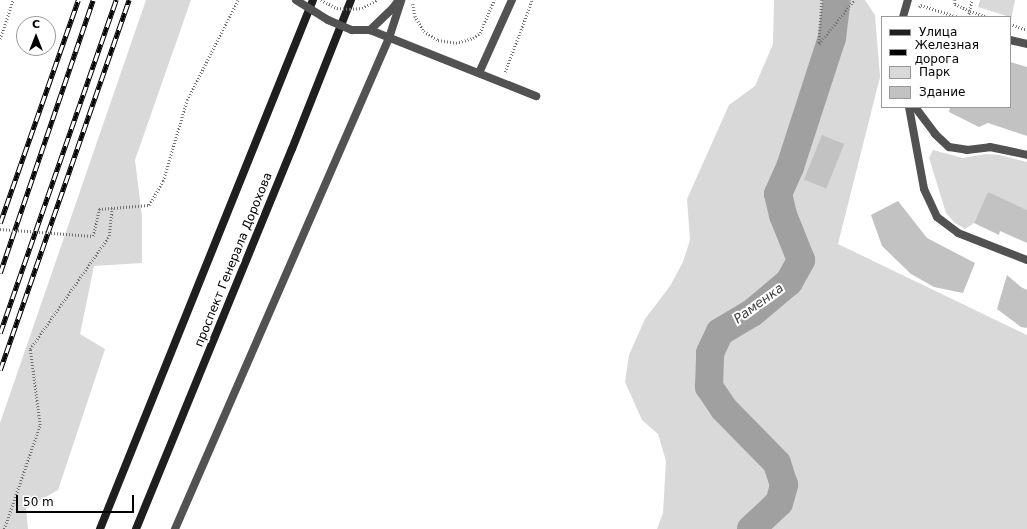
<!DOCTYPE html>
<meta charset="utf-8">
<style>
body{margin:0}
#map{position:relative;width:1027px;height:529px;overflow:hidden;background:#fff;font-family:"DejaVu Sans",sans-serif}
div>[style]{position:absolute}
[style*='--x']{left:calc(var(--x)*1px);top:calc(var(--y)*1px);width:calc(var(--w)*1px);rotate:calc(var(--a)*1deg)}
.green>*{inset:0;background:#d9d9d9}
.river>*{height:28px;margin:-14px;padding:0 14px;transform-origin:14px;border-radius:14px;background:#a0a0a0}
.building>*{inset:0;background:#c2c2c2;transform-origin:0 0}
.path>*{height:2.5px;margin-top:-1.25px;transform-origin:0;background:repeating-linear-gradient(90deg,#747474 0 1px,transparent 0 3px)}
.lane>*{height:8px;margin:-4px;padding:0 4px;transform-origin:4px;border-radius:4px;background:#525252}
.street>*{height:8px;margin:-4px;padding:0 4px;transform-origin:4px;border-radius:4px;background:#525252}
.secondary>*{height:8px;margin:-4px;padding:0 4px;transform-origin:4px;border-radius:4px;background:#1f1f1f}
.rail>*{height:4.5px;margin-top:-2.25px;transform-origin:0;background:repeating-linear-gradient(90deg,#fff 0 9px,#000 0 18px);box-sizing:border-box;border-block:1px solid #000}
.path-bridge>*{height:2.5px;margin-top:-1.25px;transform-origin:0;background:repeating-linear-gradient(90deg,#747474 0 1px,transparent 0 3px)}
.street-bridge>*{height:8px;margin:-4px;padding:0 4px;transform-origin:4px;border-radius:4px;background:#525252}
span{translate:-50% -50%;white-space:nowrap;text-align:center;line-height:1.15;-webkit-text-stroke:4px #fff;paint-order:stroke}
.street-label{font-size:12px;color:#000}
.water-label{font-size:13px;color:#414141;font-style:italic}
.legend{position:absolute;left:881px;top:16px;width:130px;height:92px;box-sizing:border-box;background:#fff;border:1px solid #999;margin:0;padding:5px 7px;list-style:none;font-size:12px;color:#000}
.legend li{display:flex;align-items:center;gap:8px;height:20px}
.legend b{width:20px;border:1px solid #999}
.north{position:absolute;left:16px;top:16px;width:40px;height:40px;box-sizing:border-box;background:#fff;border:1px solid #999;border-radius:50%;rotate:0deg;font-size:11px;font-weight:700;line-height:16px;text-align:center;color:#000}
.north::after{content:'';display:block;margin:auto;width:14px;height:18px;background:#000;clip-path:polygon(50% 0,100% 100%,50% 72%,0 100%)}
.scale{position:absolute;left:16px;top:495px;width:118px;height:18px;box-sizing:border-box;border:2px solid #000;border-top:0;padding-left:5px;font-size:12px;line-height:14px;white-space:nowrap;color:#000;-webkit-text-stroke:3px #fff;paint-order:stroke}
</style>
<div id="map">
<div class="green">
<div style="clip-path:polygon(146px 0,191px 0,135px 160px,142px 217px,142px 263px,94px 266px,80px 334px,105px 349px,58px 490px,26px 508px,28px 529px,0 529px,0 423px)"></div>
<div style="clip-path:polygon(774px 0,865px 0,875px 15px,880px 77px,838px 244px,1027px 335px,1027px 529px,657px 529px,663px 513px,666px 461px,658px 434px,642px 420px,625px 382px,629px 355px,645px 319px,670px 286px,683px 262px,690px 240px,687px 199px,729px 105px,755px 86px,773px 44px)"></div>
<div style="clip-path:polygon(980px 0,1015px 0,1011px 19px,1010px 17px,978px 7px)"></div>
<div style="clip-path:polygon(933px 150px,963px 158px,986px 154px,1000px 155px,1027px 162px,1027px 210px,988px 193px,974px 223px,965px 229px,955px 223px,946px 213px,929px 158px)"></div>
</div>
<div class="river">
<div style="--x:751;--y:529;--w:38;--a:-43"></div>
<div style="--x:779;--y:503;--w:19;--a:-74"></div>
<div style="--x:784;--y:485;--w:23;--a:-108"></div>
<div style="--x:777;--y:463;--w:76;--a:-134.5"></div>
<div style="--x:724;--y:409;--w:27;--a:-124"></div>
<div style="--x:709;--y:387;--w:34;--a:-88"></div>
<div style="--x:710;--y:353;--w:23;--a:-65"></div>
<div style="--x:720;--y:332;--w:37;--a:-31"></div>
<div style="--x:752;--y:313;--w:48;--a:-40"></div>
<div style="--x:789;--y:282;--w:25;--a:-61"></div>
<div style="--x:801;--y:260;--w:48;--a:-111.8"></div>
<div style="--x:783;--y:215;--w:22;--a:-103"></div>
<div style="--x:778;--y:194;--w:30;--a:-66"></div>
<div style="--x:790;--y:167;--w:136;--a:-72"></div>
<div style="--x:832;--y:38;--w:38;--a:-83"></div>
</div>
<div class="building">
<div style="clip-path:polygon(1010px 62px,1027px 67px,1027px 136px,988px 123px,979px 127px,949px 112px,950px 107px,1010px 107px)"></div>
<div style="left:822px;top:135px;width:24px;height:48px;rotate:22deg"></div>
<div style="clip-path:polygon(988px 192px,1027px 210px,1027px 243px,1000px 231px,999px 235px,974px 223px)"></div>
<div style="clip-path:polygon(898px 201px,927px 238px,975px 263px,963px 293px,934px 287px,911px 274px,882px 246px,871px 215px)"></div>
<div style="clip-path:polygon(1007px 275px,1021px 287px,1027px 290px,1027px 328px,1021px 327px,997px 309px)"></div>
</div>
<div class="path">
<div style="--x:822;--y:0;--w:44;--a:93.9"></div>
<div style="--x:819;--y:44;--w:56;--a:-51.5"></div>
<div style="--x:955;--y:0;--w:4;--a:90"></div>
<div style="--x:955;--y:4;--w:17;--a:25"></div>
<div style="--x:970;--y:11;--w:19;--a:18"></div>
<div style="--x:413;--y:4;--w:12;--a:81"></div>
<div style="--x:415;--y:16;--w:17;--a:59"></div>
<div style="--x:424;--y:31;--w:17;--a:33"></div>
<div style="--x:438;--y:40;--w:18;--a:9"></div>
<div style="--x:456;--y:43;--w:18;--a:-16"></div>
<div style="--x:473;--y:38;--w:9;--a:-36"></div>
<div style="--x:480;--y:33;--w:36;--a:-67"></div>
<div style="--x:919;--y:7;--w:3;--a:-45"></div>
<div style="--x:921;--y:5;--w:38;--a:18"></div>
<div style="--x:968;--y:17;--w:17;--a:-77"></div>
<div style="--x:1010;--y:24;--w:18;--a:19"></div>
<div style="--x:0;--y:39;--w:41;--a:-71.6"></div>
<div style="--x:505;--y:72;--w:77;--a:-69.4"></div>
<div style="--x:93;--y:236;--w:28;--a:-77"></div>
<div style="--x:99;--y:209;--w:50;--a:-4.6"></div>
<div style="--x:149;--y:205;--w:28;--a:-60"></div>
<div style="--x:163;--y:181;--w:84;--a:-73.5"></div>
<div style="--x:187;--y:100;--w:112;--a:-63"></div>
<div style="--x:4;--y:529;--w:110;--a:-70.9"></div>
<div style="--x:40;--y:425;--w:77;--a:-97.5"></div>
<div style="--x:30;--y:349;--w:138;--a:-55"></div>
<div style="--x:109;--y:236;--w:28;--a:-84"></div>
</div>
<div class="lane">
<div style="--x:903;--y:17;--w:18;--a:-74"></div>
<div style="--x:1010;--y:40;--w:17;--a:13"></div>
<div style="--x:479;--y:73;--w:80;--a:-65.7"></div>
<div style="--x:909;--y:107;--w:83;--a:79.6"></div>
<div style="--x:924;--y:189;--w:31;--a:65"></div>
<div style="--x:937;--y:217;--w:26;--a:37"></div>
<div style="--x:958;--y:233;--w:74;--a:21.4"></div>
<div style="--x:915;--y:107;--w:34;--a:53"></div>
<div style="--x:935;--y:134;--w:19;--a:43"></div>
<div style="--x:949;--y:147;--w:18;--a:9"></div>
<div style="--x:967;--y:150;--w:23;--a:-7"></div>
<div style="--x:990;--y:147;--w:38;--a:12"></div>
</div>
<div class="street">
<div style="--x:398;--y:1;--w:9;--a:126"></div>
<div style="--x:393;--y:8;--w:32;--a:136"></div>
<div style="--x:370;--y:30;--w:179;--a:21.7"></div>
<div style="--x:175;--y:529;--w:536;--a:-66.45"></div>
<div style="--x:389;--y:38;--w:40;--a:-72"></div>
</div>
<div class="secondary">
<div style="--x:100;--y:529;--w:570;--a:-68.07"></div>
<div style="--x:136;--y:529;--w:411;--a:-67.7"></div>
<div style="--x:292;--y:149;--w:160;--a:-68.4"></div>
</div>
<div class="rail">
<div style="--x:0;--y:223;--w:236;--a:-70.7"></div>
<div style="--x:0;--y:273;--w:288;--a:-71.2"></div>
<div style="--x:0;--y:333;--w:353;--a:-70.8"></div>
<div style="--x:0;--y:370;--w:392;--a:-70.8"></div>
</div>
<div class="path-bridge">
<div style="--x:321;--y:0;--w:18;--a:27"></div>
<div style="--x:337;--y:8;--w:13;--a:4"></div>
<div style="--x:350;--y:9;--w:12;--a:-5"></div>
<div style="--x:362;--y:8;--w:17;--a:-28"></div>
<div style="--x:0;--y:229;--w:93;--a:4.3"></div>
</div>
<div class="street-bridge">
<div style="--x:296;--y:0;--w:38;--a:32"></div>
<div style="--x:328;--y:20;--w:26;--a:23"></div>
<div style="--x:352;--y:30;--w:18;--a:0"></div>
</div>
<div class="street-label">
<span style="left:234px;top:260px;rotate:-68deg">проспект Генерала Дорохова</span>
</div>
<div class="water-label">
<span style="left:759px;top:304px;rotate:-36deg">Раменка</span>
</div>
<ul class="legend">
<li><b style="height:5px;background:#1f1f1f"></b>Улица</li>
<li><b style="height:5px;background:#000"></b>Железная дорога</li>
<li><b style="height:11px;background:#d9d9d9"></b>Парк</li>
<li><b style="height:11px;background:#c2c2c2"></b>Здание</li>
</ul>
<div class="north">С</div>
<div class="scale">50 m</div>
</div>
